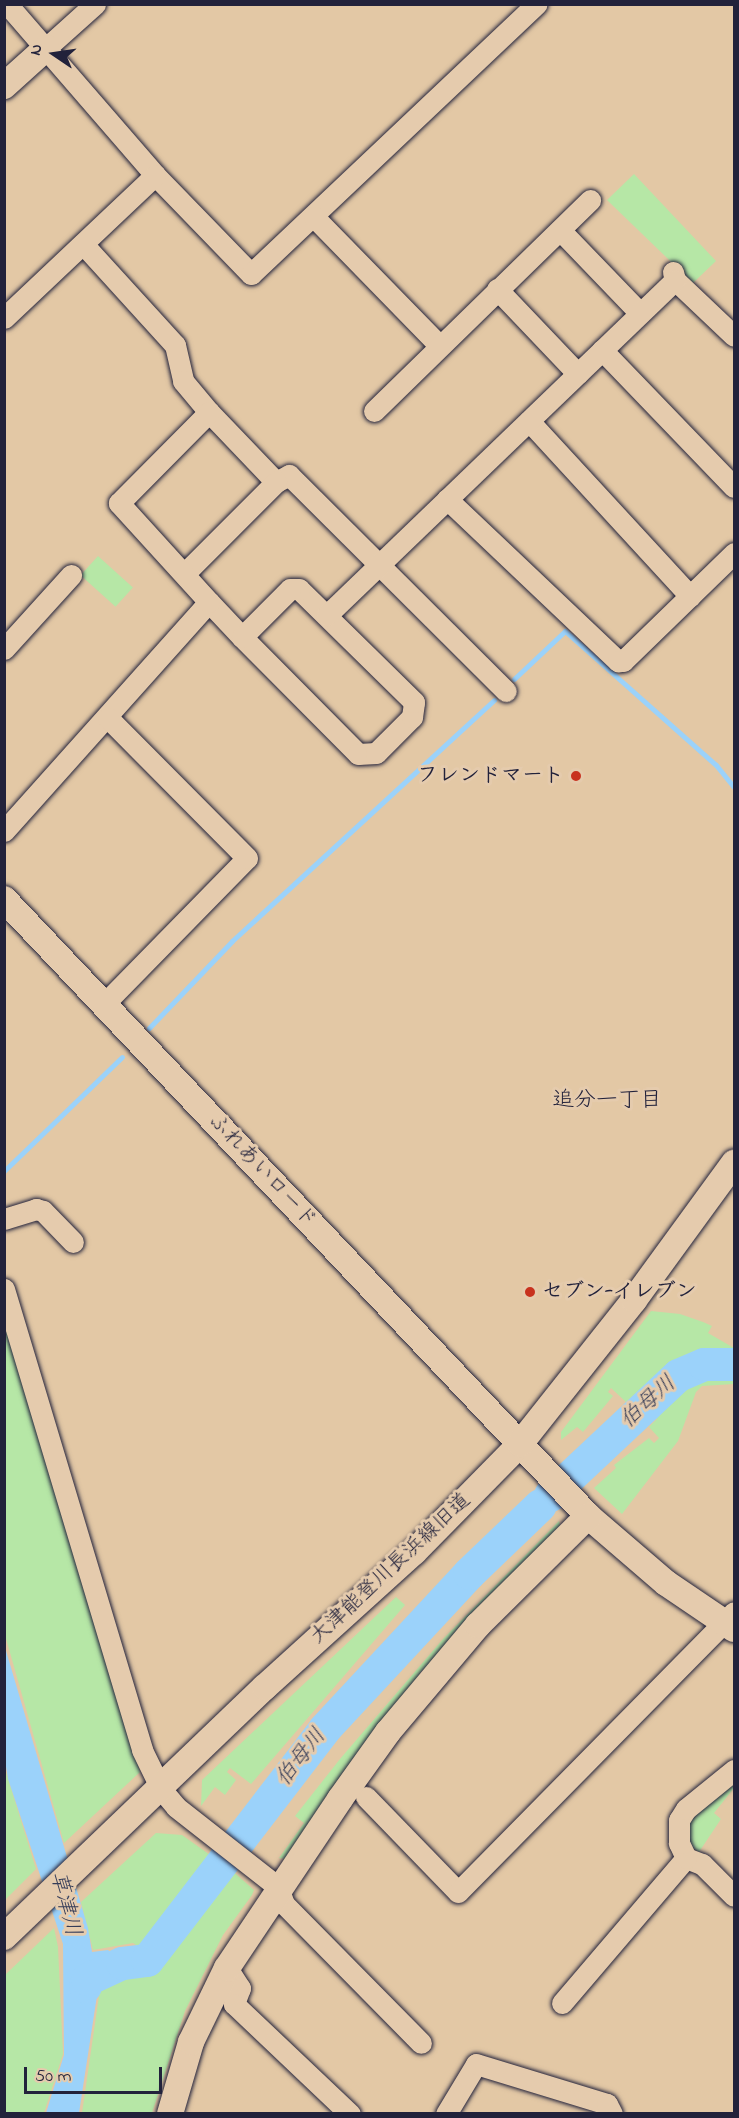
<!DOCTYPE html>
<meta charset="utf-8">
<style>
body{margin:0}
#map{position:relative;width:739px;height:2118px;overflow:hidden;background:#e3c8a5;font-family:"Indie Flower","Klee One",sans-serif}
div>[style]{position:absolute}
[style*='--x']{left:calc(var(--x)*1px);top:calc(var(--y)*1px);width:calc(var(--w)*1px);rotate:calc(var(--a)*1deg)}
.green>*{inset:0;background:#b6e7a6;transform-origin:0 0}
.water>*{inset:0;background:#9bd2fa}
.stream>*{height:5px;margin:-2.5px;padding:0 2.5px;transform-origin:2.5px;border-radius:2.5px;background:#9bd2fa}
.river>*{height:33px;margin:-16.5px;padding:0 16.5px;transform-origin:16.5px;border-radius:16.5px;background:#9bd2fa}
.roads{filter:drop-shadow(0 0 2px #22223b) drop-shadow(0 0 2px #22223b)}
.minor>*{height:21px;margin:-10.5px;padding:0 10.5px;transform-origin:10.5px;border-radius:10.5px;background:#e5cbad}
.tertiary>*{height:26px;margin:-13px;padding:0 13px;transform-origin:13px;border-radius:13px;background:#e5cbad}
.dots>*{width:16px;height:16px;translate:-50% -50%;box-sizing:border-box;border:3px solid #e5cbad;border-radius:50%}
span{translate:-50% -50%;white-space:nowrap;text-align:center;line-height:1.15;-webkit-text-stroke:6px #e5cbad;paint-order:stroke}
.poi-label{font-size:21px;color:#22223b;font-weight:700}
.right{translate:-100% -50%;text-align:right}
.left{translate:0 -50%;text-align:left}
.street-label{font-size:21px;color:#22223b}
.neighbourhood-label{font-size:22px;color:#22223b}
.water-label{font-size:22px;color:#343c58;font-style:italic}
.frame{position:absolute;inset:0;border:6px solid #22223b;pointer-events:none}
.north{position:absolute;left:24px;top:24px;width:60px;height:60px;-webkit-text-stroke:4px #e5cbad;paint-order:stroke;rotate:283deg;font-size:16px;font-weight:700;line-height:24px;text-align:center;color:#22223b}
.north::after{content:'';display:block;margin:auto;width:21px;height:27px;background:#22223b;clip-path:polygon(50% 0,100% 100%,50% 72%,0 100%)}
.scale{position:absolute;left:24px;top:2067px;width:138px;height:27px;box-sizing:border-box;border:3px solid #22223b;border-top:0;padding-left:8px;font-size:18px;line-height:21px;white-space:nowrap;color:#22223b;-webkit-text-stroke:4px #e5cbad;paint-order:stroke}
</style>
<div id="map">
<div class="green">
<div style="clip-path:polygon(634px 174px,716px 261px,693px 283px,607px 200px)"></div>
<div style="left:98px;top:556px;width:47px;height:26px;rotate:42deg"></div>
<div style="clip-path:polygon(651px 1311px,680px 1314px,703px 1322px,712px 1326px,708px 1333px,734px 1348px,709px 1348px,685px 1356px,662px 1370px,626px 1402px,611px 1388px,608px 1392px,613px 1396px,583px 1432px,577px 1427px,561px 1440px,561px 1432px)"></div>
<div style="clip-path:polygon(4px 1320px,140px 1772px,64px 1843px,5px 1635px)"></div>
<div style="clip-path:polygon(714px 1376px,734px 1378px,734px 1384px,702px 1386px,696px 1392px,678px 1441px,622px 1514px,594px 1488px,616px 1468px,614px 1465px,649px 1438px,654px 1443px,659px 1438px,649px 1427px,657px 1419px,653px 1416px,686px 1387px)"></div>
<div style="clip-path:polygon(559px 1521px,561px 1528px,420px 1673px,286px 1859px,279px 1858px,304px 1823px,295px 1816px,340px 1759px,443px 1639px)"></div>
<div style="clip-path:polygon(396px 1597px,405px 1605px,251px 1784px,230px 1768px,227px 1772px,236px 1780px,225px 1795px,215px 1787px,201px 1806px,202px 1780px)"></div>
<div style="clip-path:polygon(4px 1766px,36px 1869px,5px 1900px,4px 1900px)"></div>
<div style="clip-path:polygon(734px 1780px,734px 1788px,714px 1813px,721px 1819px,699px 1852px,687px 1844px,688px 1823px)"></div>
<div style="clip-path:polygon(156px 1833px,182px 1835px,220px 1862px,188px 1888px,158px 1936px,142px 1949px,133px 1943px,93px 1950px,81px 1902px)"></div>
<div style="clip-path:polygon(228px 1867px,254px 1890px,252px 1895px,223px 1935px,185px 2011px,152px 2113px,82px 2113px,100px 1989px,126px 1967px,150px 1968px)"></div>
<div style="clip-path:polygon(54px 1928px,58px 1947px,63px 2054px,44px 2113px,5px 2113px,5px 1975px)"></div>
</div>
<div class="water">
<div style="clip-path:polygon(4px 1644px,88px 1928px,92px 1952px,108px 1950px,122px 1963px,98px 1989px,79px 2113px,46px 2113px,64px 2055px,63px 1944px,8px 1779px,4px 1754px)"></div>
</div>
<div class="stream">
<div style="--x:514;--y:679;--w:70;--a:-43.3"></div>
<div style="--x:565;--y:631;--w:202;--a:41.6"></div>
<div style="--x:716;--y:765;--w:28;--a:51"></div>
<div style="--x:149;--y:1028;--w:120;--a:-46.3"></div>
<div style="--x:232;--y:941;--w:356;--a:-42.6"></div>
<div style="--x:4;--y:1171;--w:164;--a:-44"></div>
</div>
<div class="river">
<div style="--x:550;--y:1495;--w:175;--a:-43.2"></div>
<div style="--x:678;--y:1375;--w:28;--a:-23"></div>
<div style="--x:704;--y:1364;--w:30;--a:0"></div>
<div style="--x:85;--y:1986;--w:7;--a:-74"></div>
<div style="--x:87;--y:1979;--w:38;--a:-25"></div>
<div style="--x:122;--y:1963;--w:25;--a:-7"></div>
<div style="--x:147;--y:1960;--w:291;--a:-52.5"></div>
<div style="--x:324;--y:1729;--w:213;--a:-47.1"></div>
<div style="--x:469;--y:1573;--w:98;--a:-43.8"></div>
</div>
<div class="roads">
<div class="minor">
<div style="--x:7;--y:4;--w:226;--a:49.1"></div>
<div style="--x:155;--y:175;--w:138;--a:45.9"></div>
<div style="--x:251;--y:274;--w:393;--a:-43.4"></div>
<div style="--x:46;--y:48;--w:66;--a:-41.9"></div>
<div style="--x:314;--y:217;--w:179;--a:45.7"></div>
<div style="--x:560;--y:230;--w:115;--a:46.1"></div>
<div style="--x:83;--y:244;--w:137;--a:47.7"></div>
<div style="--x:175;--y:345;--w:37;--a:77"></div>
<div style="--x:183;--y:381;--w:40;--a:50"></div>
<div style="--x:209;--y:412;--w:97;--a:46.3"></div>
<div style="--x:276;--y:482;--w:15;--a:-28"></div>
<div style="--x:289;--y:475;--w:306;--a:44.9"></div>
<div style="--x:673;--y:272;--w:8;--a:76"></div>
<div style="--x:675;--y:280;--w:81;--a:43.5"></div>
<div style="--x:497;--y:289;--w:117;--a:46.4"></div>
<div style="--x:4;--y:318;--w:208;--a:-43.4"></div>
<div style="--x:602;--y:350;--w:190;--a:46.1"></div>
<div style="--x:374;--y:411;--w:302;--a:-44.3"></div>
<div style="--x:529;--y:421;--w:238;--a:47.4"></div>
<div style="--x:447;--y:499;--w:236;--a:43.5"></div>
<div style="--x:618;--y:661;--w:5;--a:0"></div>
<div style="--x:623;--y:661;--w:155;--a:-44.2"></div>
<div style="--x:185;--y:573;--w:129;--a:-45"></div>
<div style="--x:209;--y:602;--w:48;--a:46.7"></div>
<div style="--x:242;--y:637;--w:165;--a:45.2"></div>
<div style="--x:358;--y:754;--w:18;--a:-3"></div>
<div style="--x:376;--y:753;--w:51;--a:-45"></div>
<div style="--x:412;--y:717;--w:15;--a:-82"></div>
<div style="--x:414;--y:702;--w:161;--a:-135.5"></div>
<div style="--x:299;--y:589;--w:9;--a:180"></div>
<div style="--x:290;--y:589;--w:68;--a:135"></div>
<div style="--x:327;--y:615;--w:483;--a:-43.9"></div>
<div style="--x:4;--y:649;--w:100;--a:-47.8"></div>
<div style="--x:4;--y:831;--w:307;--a:-48.2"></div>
<div style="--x:209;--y:602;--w:134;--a:-132.3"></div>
<div style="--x:119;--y:503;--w:128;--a:-45.3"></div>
<div style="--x:104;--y:1004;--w:204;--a:-45.6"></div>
<div style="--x:247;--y:858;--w:197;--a:-134.8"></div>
<div style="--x:4;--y:1219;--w:34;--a:-17"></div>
<div style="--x:36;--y:1209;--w:7;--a:16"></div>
<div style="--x:43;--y:1211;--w:43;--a:45.9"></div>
<div style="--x:4;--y:1289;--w:481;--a:73.3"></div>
<div style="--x:142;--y:1750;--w:43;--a:64"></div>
<div style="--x:161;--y:1789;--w:23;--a:50"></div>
<div style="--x:176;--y:1807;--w:130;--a:38.1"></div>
<div style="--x:278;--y:1887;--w:18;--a:71"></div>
<div style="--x:284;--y:1904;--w:195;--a:45.4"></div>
<div style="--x:366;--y:1797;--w:132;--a:45.9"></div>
<div style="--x:458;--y:1892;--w:393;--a:-45.4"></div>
<div style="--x:686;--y:1858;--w:17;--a:21"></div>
<div style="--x:702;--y:1864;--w:45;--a:45"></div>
<div style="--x:227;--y:1968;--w:24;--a:57"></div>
<div style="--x:240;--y:1988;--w:17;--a:111"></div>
<div style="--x:234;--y:2004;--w:160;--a:43.5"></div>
<div style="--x:562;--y:2003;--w:191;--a:-49.5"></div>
<div style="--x:686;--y:1858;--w:17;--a:-115"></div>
<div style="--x:679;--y:1843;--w:23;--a:-90"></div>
<div style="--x:679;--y:1820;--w:13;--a:-58"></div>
<div style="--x:686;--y:1809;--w:62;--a:-39.1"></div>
<div style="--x:446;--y:2114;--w:58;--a:-59"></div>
<div style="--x:476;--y:2064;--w:137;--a:17"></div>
<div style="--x:607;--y:2104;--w:11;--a:63"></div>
</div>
<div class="tertiary">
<div style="--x:4;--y:86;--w:57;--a:-42.1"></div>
<div style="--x:4;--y:899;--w:850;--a:46.57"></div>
<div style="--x:588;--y:1516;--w:103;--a:40.7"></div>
<div style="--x:666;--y:1583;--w:82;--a:34.1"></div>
<div style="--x:4;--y:1937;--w:361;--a:-43.8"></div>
<div style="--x:265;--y:1687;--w:201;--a:-42.2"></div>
<div style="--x:414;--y:1552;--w:151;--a:-45.5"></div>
<div style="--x:520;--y:1444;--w:184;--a:-51.6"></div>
<div style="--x:634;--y:1300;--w:170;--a:-53.9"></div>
<div style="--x:170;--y:2114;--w:75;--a:-73.7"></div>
<div style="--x:191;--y:2042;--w:82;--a:-64.1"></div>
<div style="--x:227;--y:1968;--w:203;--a:-56.2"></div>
<div style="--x:340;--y:1799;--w:82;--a:-54.4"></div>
<div style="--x:388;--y:1732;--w:140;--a:-49.9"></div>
<div style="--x:478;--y:1625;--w:155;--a:-44.7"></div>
</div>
</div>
<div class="dots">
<div style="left:576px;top:776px;background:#c8321e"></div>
<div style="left:530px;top:1292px;background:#c8321e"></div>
</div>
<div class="poi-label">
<span class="right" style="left:564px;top:776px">フレンドマート</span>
<span class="left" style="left:542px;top:1292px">セブン-イレブン</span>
</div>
<div class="street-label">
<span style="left:262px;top:1171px;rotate:47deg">ふれあいロード</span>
<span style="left:391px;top:1569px;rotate:-43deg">大津能登川長浜線旧道</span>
</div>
<div class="neighbourhood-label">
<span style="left:607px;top:1102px">追分一丁目</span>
</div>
<div class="water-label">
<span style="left:649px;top:1403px;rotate:-42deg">伯母川</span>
<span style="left:302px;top:1758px;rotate:-52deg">伯母川</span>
<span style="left:64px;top:1904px;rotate:76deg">草津川</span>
</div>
<div class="frame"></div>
<div class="north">N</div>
<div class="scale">50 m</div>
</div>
